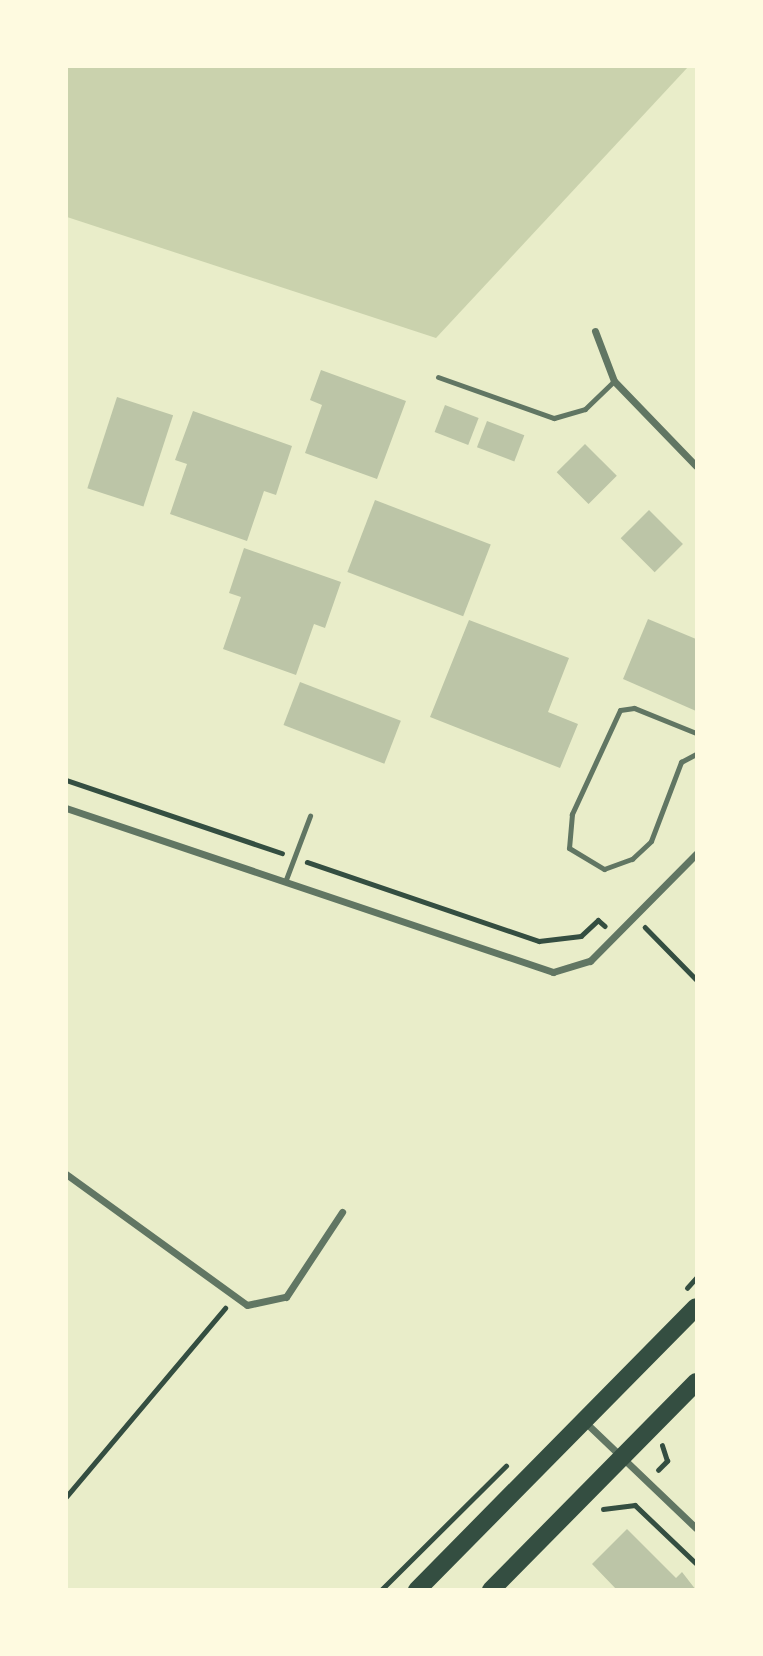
<!DOCTYPE html>
<style>
body{margin:0}
#map{position:relative;width:763px;height:1656px;overflow:hidden;background:#e9edc9;font-family:Poppins,sans-serif}
div>[style]{position:absolute}
[style*='--x']{left:calc(var(--x)*1px);top:calc(var(--y)*1px);width:calc(var(--w)*1px);rotate:calc(var(--a)*1deg)}
.green>*{inset:0;background:#cad2ad}
.building>*{inset:0;background:#bcc5a7;transform-origin:0 0}
.path>*{height:4.5px;margin:-2.25px;padding:0 2.25px;transform-origin:2.25px;border-radius:2.25px;background:#344e41}
.service>*{height:5px;margin:-2.5px;padding:0 2.5px;transform-origin:2.5px;border-radius:2.5px;background:#617663}
.minor>*{height:7px;margin:-3.5px;padding:0 3.5px;transform-origin:3.5px;border-radius:3.5px;background:#617663}
.primary>*{height:18px;margin:-9px;padding:0 9px;transform-origin:9px;border-radius:9px;background:#344e41}
span{translate:-50% -50%;white-space:nowrap;text-align:center;line-height:1.15;-webkit-text-stroke:5px #fefae0;paint-order:stroke}
.frame{position:absolute;inset:0;border:68px solid #fefae0;pointer-events:none}
</style>
<div id="map">
<div class="green">
<div style="clip-path:polygon(67px 66px,688px 66px,688px 67px,436px 338px,67px 217px)"></div>
</div>
<div class="building">
<div style="clip-path:polygon(321px 370px,406px 401px,377px 479px,305px 453px,322px 405px,310px 400px)"></div>
<div style="left:117px;top:397px;width:59px;height:96px;rotate:18deg"></div>
<div style="left:445px;top:405px;width:36px;height:29px;rotate:21deg"></div>
<div style="clip-path:polygon(193px 411px,292px 446px,276px 495px,264px 491px,247px 541px,170px 514px,187px 464px,175px 460px)"></div>
<div style="left:487px;top:421px;width:40px;height:28px;rotate:21deg"></div>
<div style="left:585px;top:444px;width:45px;height:40px;rotate:45deg"></div>
<div style="left:375px;top:500px;width:124px;height:77px;rotate:21deg"></div>
<div style="left:649px;top:510px;width:48px;height:40px;rotate:45deg"></div>
<div style="clip-path:polygon(244px 548px,341px 582px,325px 628px,314px 624px,296px 675px,223px 649px,241px 597px,229px 593px)"></div>
<div style="clip-path:polygon(648px 619px,696px 639px,696px 711px,623px 679px)"></div>
<div style="clip-path:polygon(469px 620px,569px 658px,548px 712px,578px 724px,560px 768px,430px 717px)"></div>
<div style="left:300px;top:682px;width:108px;height:46px;rotate:21deg"></div>
<div style="clip-path:polygon(627px 1529px,676px 1578px,682px 1572px,696px 1590px,617px 1590px,592px 1564px)"></div>
</div>
<div class="path">
<div style="--x:66;--y:780;--w:228;--a:18.7"></div>
<div style="--x:307;--y:862;--w:245;--a:18.8"></div>
<div style="--x:539;--y:941;--w:42;--a:-6.8"></div>
<div style="--x:581;--y:936;--w:23;--a:-43"></div>
<div style="--x:598;--y:920;--w:9;--a:41"></div>
<div style="--x:645;--y:927;--w:73;--a:45.6"></div>
<div style="--x:687;--y:1288;--w:13;--a:-48"></div>
<div style="--x:658;--y:1470;--w:13;--a:-45"></div>
<div style="--x:667;--y:1461;--w:16;--a:-108"></div>
<div style="--x:66;--y:1497;--w:247;--a:-49.9"></div>
<div style="--x:603;--y:1509;--w:32;--a:-7"></div>
<div style="--x:635;--y:1505;--w:84;--a:43.6"></div>
<div style="--x:381;--y:1590;--w:176;--a:-44.8"></div>
</div>
<div class="service">
<div style="--x:438;--y:377;--w:123;--a:19.5"></div>
<div style="--x:554;--y:418;--w:32;--a:-16"></div>
<div style="--x:585;--y:409;--w:40;--a:-44"></div>
<div style="--x:696;--y:733;--w:67;--a:-158"></div>
<div style="--x:634;--y:708;--w:14;--a:172"></div>
<div style="--x:620;--y:710;--w:115;--a:114.8"></div>
<div style="--x:572;--y:814;--w:34;--a:95"></div>
<div style="--x:569;--y:848;--w:41;--a:31"></div>
<div style="--x:604;--y:869;--w:30;--a:-20"></div>
<div style="--x:632;--y:859;--w:26;--a:-43"></div>
<div style="--x:651;--y:841;--w:85;--a:-69.2"></div>
<div style="--x:681;--y:762;--w:17;--a:-28"></div>
<div style="--x:285;--y:882;--w:71;--a:-69.3"></div>
</div>
<div class="minor">
<div style="--x:595;--y:331;--w:53;--a:69.2"></div>
<div style="--x:614;--y:381;--w:118;--a:46"></div>
<div style="--x:66;--y:808;--w:514;--a:18.61"></div>
<div style="--x:553;--y:972;--w:39;--a:-17"></div>
<div style="--x:590;--y:961;--w:151;--a:-45.3"></div>
<div style="--x:66;--y:1174;--w:223;--a:35.9"></div>
<div style="--x:247;--y:1305;--w:40;--a:-12"></div>
<div style="--x:286;--y:1297;--w:102;--a:-56.6"></div>
<div style="--x:585;--y:1422;--w:153;--a:43.7"></div>
</div>
<div class="primary">
<div style="--x:417;--y:1590;--w:397;--a:-45.4"></div>
<div style="--x:491;--y:1590;--w:292;--a:-45.4"></div>
</div>
<div class="frame"></div>
</div>
